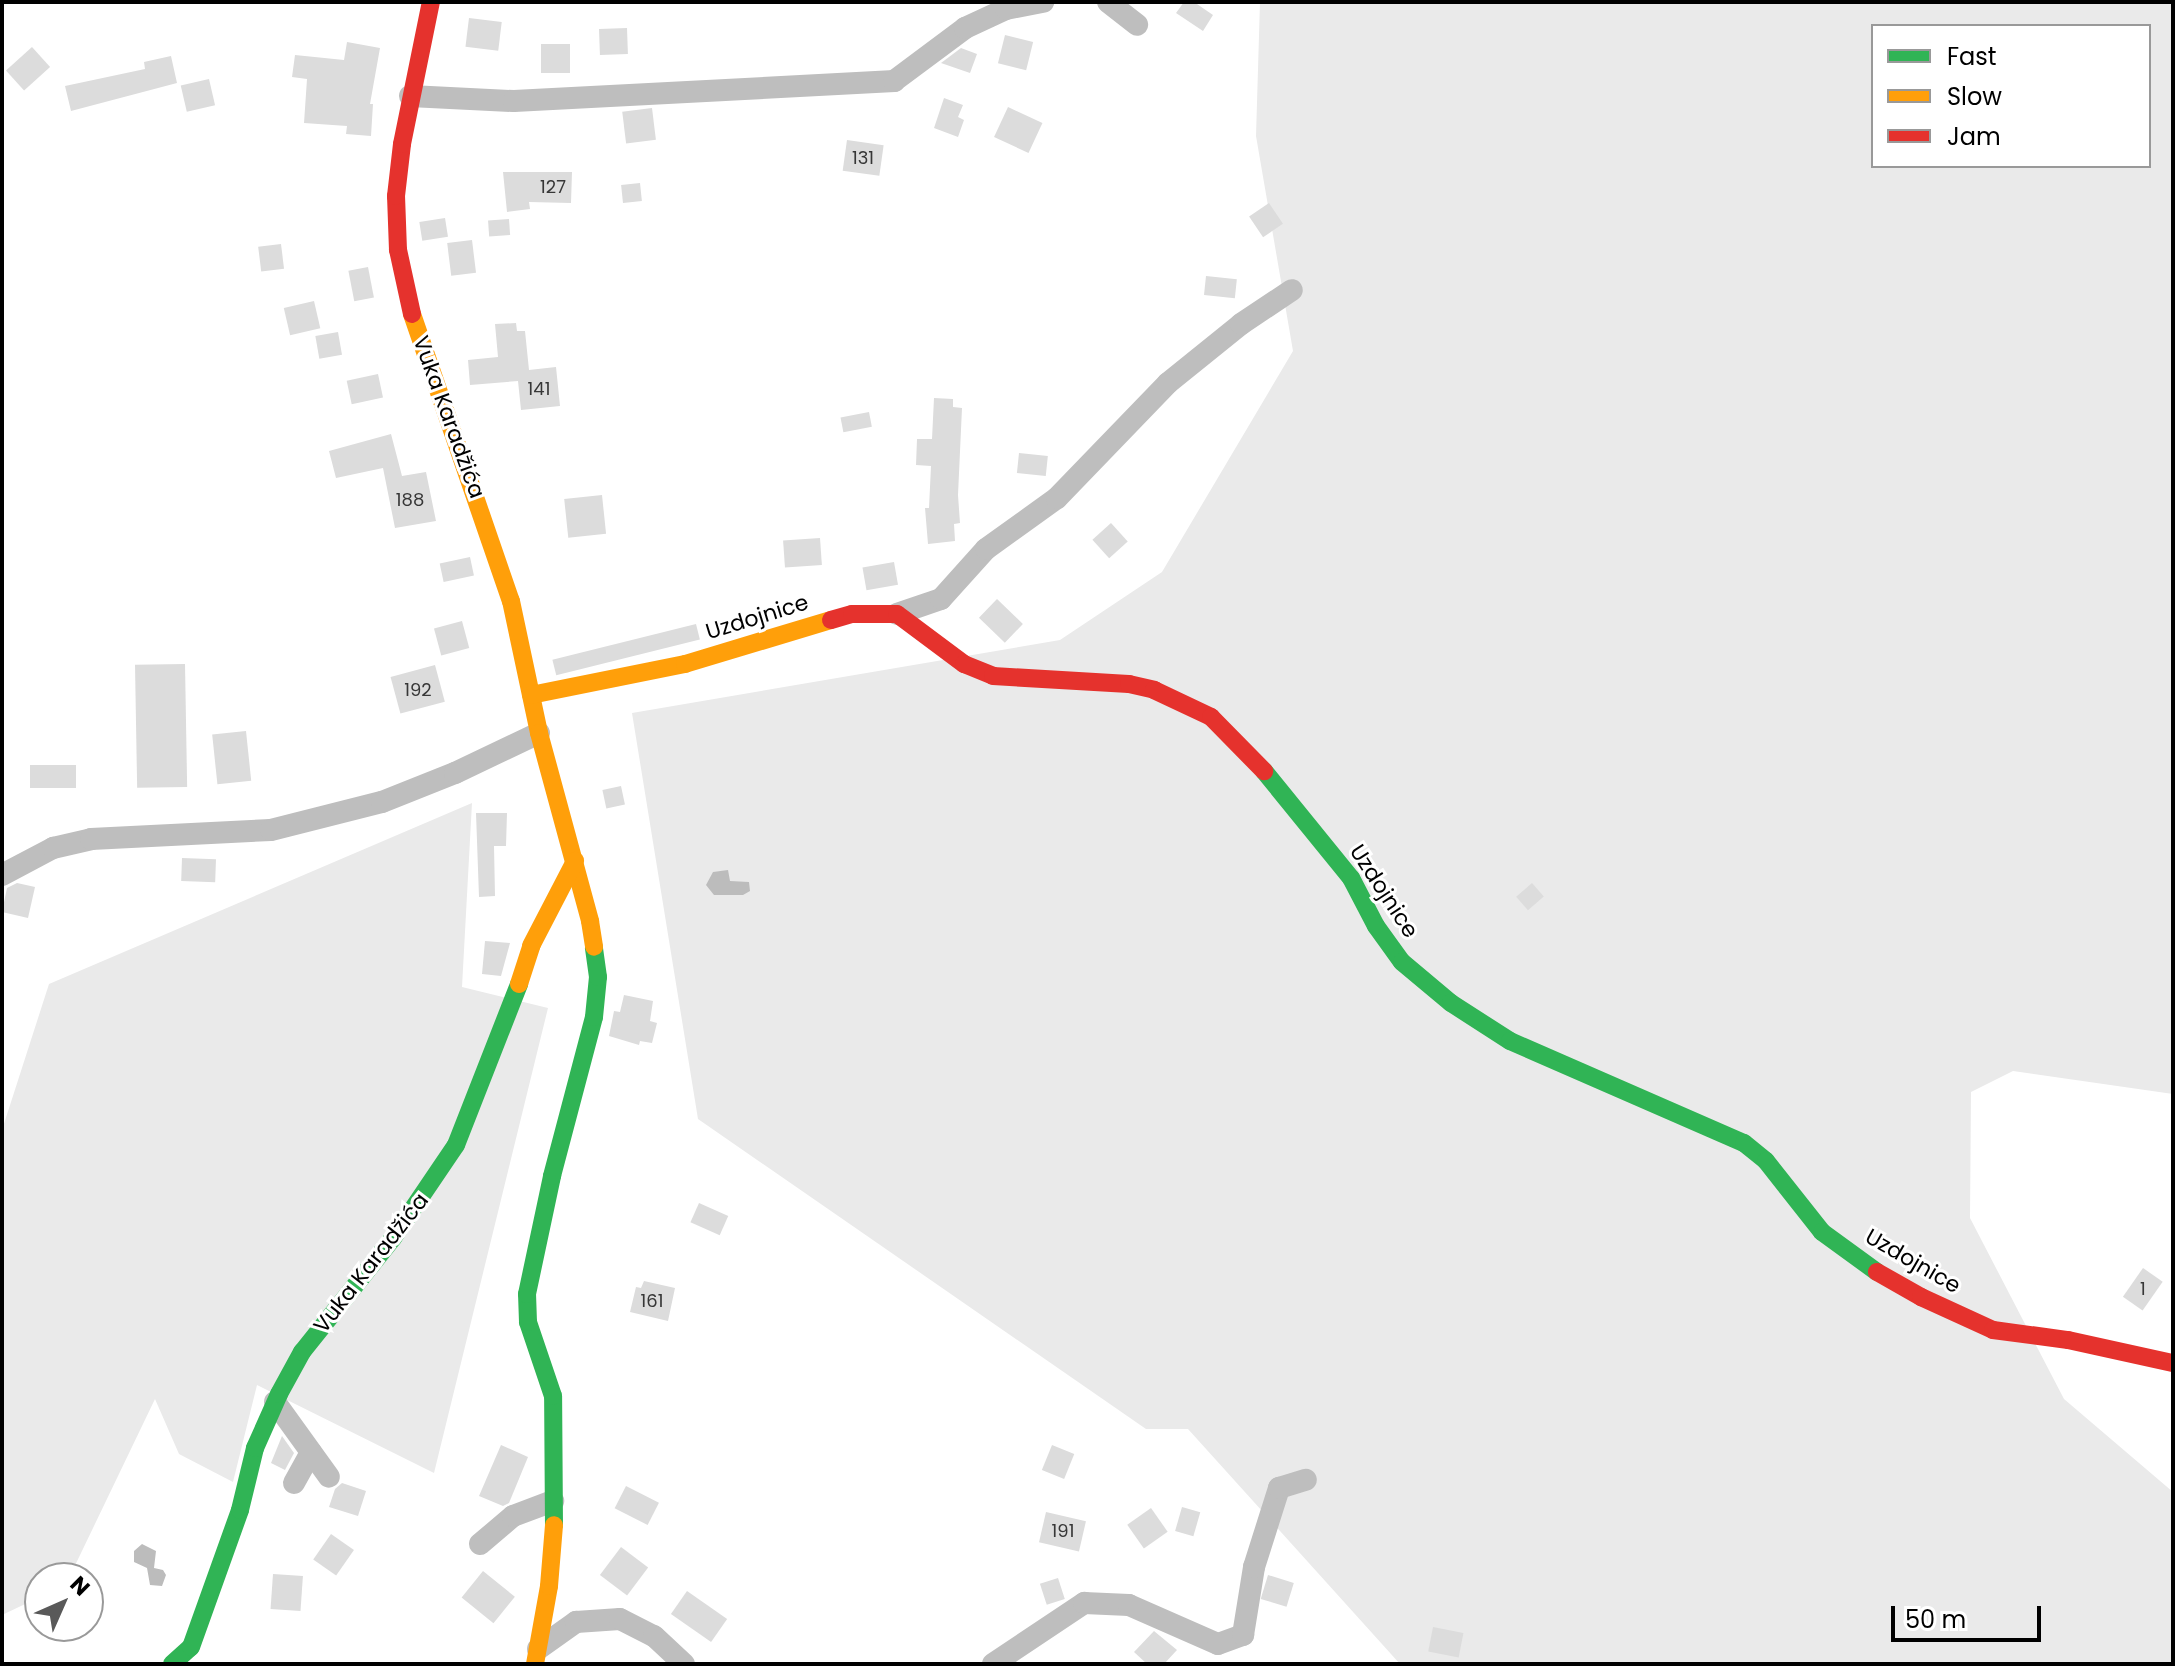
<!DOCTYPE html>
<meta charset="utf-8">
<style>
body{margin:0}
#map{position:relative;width:2175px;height:1666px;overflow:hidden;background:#fff;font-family:Poppins,sans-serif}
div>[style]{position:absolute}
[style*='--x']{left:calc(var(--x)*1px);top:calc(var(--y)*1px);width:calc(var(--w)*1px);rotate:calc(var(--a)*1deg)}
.green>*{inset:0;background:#eaeaea}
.water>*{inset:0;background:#bcbcbc}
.building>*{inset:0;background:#dcdcdc;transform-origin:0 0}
.street>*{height:22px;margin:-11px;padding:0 11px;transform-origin:11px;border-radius:11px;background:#bebebe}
.fast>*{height:18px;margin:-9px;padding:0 9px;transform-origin:9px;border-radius:9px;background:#30b455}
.slow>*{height:18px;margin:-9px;padding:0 9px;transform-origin:9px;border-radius:9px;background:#ff9f0a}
.jam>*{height:18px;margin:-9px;padding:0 9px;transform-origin:9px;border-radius:9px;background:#e5322d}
span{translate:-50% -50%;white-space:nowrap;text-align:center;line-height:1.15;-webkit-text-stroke:6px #fff;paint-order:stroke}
.number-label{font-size:18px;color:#373737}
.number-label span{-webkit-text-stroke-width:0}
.street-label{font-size:22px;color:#000}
.frame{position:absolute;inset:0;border:4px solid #000;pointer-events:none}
.legend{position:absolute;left:1871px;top:24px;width:280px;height:144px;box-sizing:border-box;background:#fff;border:2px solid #999;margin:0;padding:10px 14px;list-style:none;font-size:24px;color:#000}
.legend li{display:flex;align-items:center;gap:16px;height:40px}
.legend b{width:40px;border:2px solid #999}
.north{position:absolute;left:24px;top:1562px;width:80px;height:80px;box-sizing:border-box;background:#fff;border:2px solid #999;border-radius:50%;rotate:45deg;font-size:22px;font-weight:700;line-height:32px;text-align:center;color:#000}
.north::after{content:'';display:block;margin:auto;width:28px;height:36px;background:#595959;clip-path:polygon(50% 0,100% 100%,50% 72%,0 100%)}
.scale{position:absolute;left:1891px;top:1606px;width:150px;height:36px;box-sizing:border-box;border:4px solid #000;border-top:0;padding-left:10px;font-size:24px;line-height:28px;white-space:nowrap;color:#000;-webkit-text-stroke:6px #fff;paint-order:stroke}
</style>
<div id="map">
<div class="green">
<div style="clip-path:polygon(evenodd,1260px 2px,2173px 2px,2173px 1094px,2013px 1071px,1971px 1092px,1970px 1218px,2064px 1399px,2173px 1492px,2173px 1664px,1400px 1664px,1188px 1429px,1146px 1429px,698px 1119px,632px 713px,1060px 640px,1162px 572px,1293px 351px,1256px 136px,1260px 2px,1873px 26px,2149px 26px,2149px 166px,1873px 166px,1873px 26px)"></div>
<div style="clip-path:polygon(472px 803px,462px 987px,548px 1008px,434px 1473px,257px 1385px,233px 1482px,179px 1454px,155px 1399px,69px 1578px,40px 1578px,40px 1597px,2px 1615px,2px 1130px,49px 984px)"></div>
</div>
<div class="water">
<div style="clip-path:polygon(728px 870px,730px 881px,749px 882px,750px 891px,743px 895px,714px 895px,706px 885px,713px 872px)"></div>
<div style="clip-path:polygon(142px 1544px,156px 1551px,154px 1568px,163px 1570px,166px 1575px,162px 1586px,150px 1585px,147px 1568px,134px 1562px,134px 1551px)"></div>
</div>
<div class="building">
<div style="clip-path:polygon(1184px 2px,1194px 2px,1213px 15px,1203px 31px,1176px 13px)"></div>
<div style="left:469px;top:18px;width:33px;height:29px;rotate:7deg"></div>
<div style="left:627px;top:28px;width:26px;height:28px;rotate:88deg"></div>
<div style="left:1005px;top:35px;width:29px;height:29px;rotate:14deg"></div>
<div style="clip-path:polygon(347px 42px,380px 48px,370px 104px,373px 104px,371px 136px,346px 134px,347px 126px,304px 123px,307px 79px,292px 77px,295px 55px,344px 60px)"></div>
<div style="left:541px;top:44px;width:29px;height:29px"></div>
<div style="left:32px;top:47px;width:27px;height:35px;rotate:48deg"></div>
<div style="clip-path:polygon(961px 48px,977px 54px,970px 73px,941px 63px)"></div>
<div style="clip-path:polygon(171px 56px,177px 83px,71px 111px,65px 86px,145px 69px,144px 62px)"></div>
<div style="left:209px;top:79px;width:27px;height:29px;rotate:77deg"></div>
<div style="clip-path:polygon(944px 98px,963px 105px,958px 117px,964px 120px,958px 137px,934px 128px)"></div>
<div style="left:1008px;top:107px;width:38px;height:33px;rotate:25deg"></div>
<div style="left:652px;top:108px;width:32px;height:30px;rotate:83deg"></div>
<div style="left:847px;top:140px;width:37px;height:31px;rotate:8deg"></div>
<div style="clip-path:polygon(503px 172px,572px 172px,571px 203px,529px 202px,530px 209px,507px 212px)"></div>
<div style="left:640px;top:183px;width:18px;height:19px;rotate:84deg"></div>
<div style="left:1269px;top:203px;width:25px;height:24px;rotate:56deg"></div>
<div style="left:445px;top:218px;width:19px;height:26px;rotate:81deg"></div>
<div style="left:509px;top:219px;width:16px;height:21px;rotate:86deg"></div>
<div style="left:472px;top:240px;width:33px;height:25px;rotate:83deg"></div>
<div style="left:281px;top:244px;width:25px;height:23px;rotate:83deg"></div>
<div style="left:368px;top:267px;width:31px;height:20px;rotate:79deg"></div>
<div style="left:1206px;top:276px;width:31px;height:19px;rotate:6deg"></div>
<div style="left:314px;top:301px;width:28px;height:31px;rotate:77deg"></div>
<div style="clip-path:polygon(516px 323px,517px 331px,525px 331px,529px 370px,556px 367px,560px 406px,521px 410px,518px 381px,470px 385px,468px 360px,498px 357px,495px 324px)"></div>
<div style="left:338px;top:332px;width:23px;height:23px;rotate:80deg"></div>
<div style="left:378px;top:374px;width:24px;height:32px;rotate:78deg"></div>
<div style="clip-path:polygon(934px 398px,953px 399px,953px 407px,962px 408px,958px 495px,960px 523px,954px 524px,955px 541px,928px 544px,925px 508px,929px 508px,931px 466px,916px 465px,917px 439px,932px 439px)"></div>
<div style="left:869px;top:412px;width:15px;height:29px;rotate:79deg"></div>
<div style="clip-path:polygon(391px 434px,402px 476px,426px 472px,436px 521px,395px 528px,383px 468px,336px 478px,329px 451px)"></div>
<div style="left:1019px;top:453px;width:29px;height:20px;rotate:6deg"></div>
<div style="left:602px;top:495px;width:39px;height:38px;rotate:84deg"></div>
<div style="left:1111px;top:523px;width:25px;height:25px;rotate:48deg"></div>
<div style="left:820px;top:538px;width:27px;height:37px;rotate:86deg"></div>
<div style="left:470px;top:557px;width:19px;height:31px;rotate:78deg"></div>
<div style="left:894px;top:562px;width:23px;height:32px;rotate:80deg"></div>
<div style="left:997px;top:599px;width:36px;height:26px;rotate:44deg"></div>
<div style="left:462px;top:621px;width:28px;height:29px;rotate:75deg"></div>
<div style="left:696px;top:624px;width:16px;height:148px;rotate:76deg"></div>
<div style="left:185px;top:664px;width:123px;height:50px;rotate:89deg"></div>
<div style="left:435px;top:665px;width:38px;height:46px;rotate:75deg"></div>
<div style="left:246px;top:731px;width:50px;height:34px;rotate:84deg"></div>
<div style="left:30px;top:765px;width:46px;height:23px"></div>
<div style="left:621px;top:786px;width:19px;height:19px;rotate:78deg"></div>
<div style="clip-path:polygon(476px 813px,507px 813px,506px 846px,494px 846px,495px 896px,479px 897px)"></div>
<div style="left:182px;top:858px;width:34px;height:23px;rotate:2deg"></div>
<div style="clip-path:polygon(17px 883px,35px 887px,28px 918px,2px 912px,7px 888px)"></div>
<div style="left:1532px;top:883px;width:18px;height:21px;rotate:49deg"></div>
<div style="clip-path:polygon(485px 941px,510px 943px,501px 976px,482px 974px)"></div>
<div style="clip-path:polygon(624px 995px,653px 1001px,650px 1021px,657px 1023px,652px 1043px,640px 1041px,639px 1045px,609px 1036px,614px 1011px,620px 1012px)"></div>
<div style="left:699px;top:1203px;width:32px;height:21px;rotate:24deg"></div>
<div style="left:2143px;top:1268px;width:24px;height:35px;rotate:35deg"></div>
<div style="clip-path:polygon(644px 1281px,675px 1288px,668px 1321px,630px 1312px,636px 1287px,641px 1288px)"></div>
<div style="clip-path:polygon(282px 1436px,294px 1453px,285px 1470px,271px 1463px)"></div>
<div style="clip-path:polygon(501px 1445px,528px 1457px,509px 1503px,503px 1506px,479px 1496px)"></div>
<div style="left:1052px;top:1445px;width:24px;height:27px;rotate:22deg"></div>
<div style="clip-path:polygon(342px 1483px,366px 1491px,358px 1516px,329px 1507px,335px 1489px)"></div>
<div style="left:626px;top:1486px;width:37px;height:25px;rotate:27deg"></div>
<div style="left:1182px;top:1507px;width:19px;height:25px;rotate:16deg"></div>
<div style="left:1151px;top:1508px;width:29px;height:29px;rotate:55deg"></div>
<div style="left:1046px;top:1512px;width:41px;height:31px;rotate:13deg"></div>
<div style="left:331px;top:1534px;width:28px;height:31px;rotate:35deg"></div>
<div style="left:621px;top:1547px;width:34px;height:35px;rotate:37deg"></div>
<div style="left:483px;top:1571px;width:41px;height:34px;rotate:39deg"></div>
<div style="left:273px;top:1574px;width:30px;height:35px;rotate:4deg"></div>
<div style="left:1268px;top:1575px;width:27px;height:25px;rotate:17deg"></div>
<div style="left:1058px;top:1578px;width:22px;height:19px;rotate:72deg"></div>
<div style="left:687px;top:1591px;width:49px;height:28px;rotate:35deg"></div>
<div style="left:1433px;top:1627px;width:31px;height:25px;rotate:11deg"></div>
<div style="clip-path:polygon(1154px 1631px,1177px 1650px,1164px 1664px,1147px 1664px,1134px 1652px)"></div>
</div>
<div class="street">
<div style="--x:1108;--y:2;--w:37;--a:38"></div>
<div style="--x:410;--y:96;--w:104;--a:2.8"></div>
<div style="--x:514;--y:101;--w:381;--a:-3"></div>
<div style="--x:894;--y:81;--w:89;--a:-36.7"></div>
<div style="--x:965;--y:28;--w:45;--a:-24.9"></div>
<div style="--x:1006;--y:9;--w:38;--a:-11"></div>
<div style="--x:897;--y:614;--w:46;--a:-18.8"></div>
<div style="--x:941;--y:599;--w:67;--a:-48"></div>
<div style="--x:986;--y:549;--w:87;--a:-35.7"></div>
<div style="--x:1057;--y:498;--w:160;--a:-46"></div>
<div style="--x:1168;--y:383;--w:94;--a:-38.9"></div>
<div style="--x:1241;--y:324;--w:61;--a:-33.7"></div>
<div style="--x:2;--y:875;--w:58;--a:-27.9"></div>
<div style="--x:53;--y:848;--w:39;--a:-13"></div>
<div style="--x:91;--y:839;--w:180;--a:-2.9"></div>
<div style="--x:271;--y:830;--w:114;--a:-14.2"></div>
<div style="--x:382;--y:802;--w:79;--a:-21.7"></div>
<div style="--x:455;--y:773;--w:93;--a:-25.5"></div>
<div style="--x:275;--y:1402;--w:92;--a:54.2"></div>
<div style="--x:294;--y:1483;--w:35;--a:-61"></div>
<div style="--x:480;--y:1544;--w:43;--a:-40.3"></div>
<div style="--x:513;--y:1516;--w:43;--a:-20.6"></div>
<div style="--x:538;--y:1649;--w:47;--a:-35.4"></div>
<div style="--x:576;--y:1622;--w:44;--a:-3.9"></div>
<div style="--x:620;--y:1619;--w:38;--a:27"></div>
<div style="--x:654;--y:1636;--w:41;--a:43"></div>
<div style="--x:993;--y:1664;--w:110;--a:-33.8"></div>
<div style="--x:1084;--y:1603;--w:45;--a:2.5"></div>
<div style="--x:1129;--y:1605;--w:97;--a:23.7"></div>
<div style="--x:1218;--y:1644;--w:27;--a:-20"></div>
<div style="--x:1243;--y:1635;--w:69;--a:-80.8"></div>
<div style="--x:1254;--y:1567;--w:83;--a:-72.4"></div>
<div style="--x:1279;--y:1488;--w:28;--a:-17"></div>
</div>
<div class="fast">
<div style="--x:1264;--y:771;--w:138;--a:50.9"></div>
<div style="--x:1351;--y:878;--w:54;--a:62.5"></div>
<div style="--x:1376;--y:926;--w:44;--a:54.2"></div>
<div style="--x:1402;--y:962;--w:64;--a:39.9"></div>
<div style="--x:1451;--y:1003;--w:70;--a:32.8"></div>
<div style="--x:1510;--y:1041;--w:255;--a:23.6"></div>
<div style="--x:1744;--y:1143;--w:28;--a:39"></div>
<div style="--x:1766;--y:1161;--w:90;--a:51.7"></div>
<div style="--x:1822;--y:1232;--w:68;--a:36"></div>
<div style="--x:554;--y:1525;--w:129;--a:-90.4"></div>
<div style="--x:553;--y:1396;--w:78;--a:-108.7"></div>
<div style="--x:528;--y:1322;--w:28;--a:-92"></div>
<div style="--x:527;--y:1294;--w:121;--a:-78"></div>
<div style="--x:552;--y:1176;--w:164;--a:-75.2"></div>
<div style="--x:594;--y:1017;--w:40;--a:-84.3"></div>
<div style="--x:598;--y:977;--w:30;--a:-98"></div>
<div style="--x:172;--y:1664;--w:25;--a:-42"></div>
<div style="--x:191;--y:1647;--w:145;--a:-70.3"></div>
<div style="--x:240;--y:1510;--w:64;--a:-76.4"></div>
<div style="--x:255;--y:1448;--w:59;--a:-66"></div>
<div style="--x:279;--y:1394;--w:48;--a:-61.3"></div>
<div style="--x:302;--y:1352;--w:146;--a:-51.4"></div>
<div style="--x:393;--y:1238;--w:112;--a:-55.9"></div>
<div style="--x:456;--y:1145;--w:173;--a:-68.6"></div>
</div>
<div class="slow">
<div style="--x:412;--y:314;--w:304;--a:71"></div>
<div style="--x:511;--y:601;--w:135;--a:78"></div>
<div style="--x:539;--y:733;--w:195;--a:74.8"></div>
<div style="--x:590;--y:921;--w:26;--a:81"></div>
<div style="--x:531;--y:695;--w:157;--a:-11.4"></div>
<div style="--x:685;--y:664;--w:152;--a:-16.8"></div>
<div style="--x:519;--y:984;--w:40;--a:-72"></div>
<div style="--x:531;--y:946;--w:96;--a:-62.6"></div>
<div style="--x:535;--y:1664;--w:79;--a:-79.8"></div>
<div style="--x:549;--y:1586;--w:61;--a:-85.3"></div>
</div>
<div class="jam">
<div style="--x:412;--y:314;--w:66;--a:-102.3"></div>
<div style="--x:398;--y:250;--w:54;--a:-92.1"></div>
<div style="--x:396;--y:196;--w:52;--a:-83.4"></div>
<div style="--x:402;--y:144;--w:145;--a:-78.5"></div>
<div style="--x:831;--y:620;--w:22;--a:-16"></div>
<div style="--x:852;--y:614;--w:45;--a:0"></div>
<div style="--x:897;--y:614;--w:84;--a:36.7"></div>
<div style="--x:964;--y:664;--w:31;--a:22"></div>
<div style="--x:993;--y:676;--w:136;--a:3.4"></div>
<div style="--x:1129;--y:684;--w:26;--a:13"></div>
<div style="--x:1154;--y:690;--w:63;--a:25.3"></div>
<div style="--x:1211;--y:717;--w:76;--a:45.5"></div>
<div style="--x:1877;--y:1272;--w:51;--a:29.6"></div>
<div style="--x:1921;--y:1297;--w:79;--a:24.6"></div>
<div style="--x:1993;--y:1330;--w:76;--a:7.6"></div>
<div style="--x:2068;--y:1340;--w:107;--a:12.4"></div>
</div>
<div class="number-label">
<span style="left:863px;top:158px">131</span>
<span style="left:553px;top:187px">127</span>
<span style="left:539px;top:389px">141</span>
<span style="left:410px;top:500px">188</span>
<span style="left:418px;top:690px">192</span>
<span style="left:2143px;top:1289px">1</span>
<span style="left:652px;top:1301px">161</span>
<span style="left:1063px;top:1531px">191</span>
</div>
<div class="street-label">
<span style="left:449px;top:417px;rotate:70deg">Vuka Karadžića</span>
<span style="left:757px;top:617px;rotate:-17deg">Uzdojnice</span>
<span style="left:1384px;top:891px;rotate:57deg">Uzdojnice</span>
<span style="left:1913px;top:1261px;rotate:30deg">Uzdojnice</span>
<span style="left:371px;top:1263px;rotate:-52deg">Vuka Karadžića</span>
</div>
<div class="frame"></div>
<ul class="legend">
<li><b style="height:10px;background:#30b455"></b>Fast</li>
<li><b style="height:10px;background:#ff9f0a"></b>Slow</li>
<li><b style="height:10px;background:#e5322d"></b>Jam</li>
</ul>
<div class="north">N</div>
<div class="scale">50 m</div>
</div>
